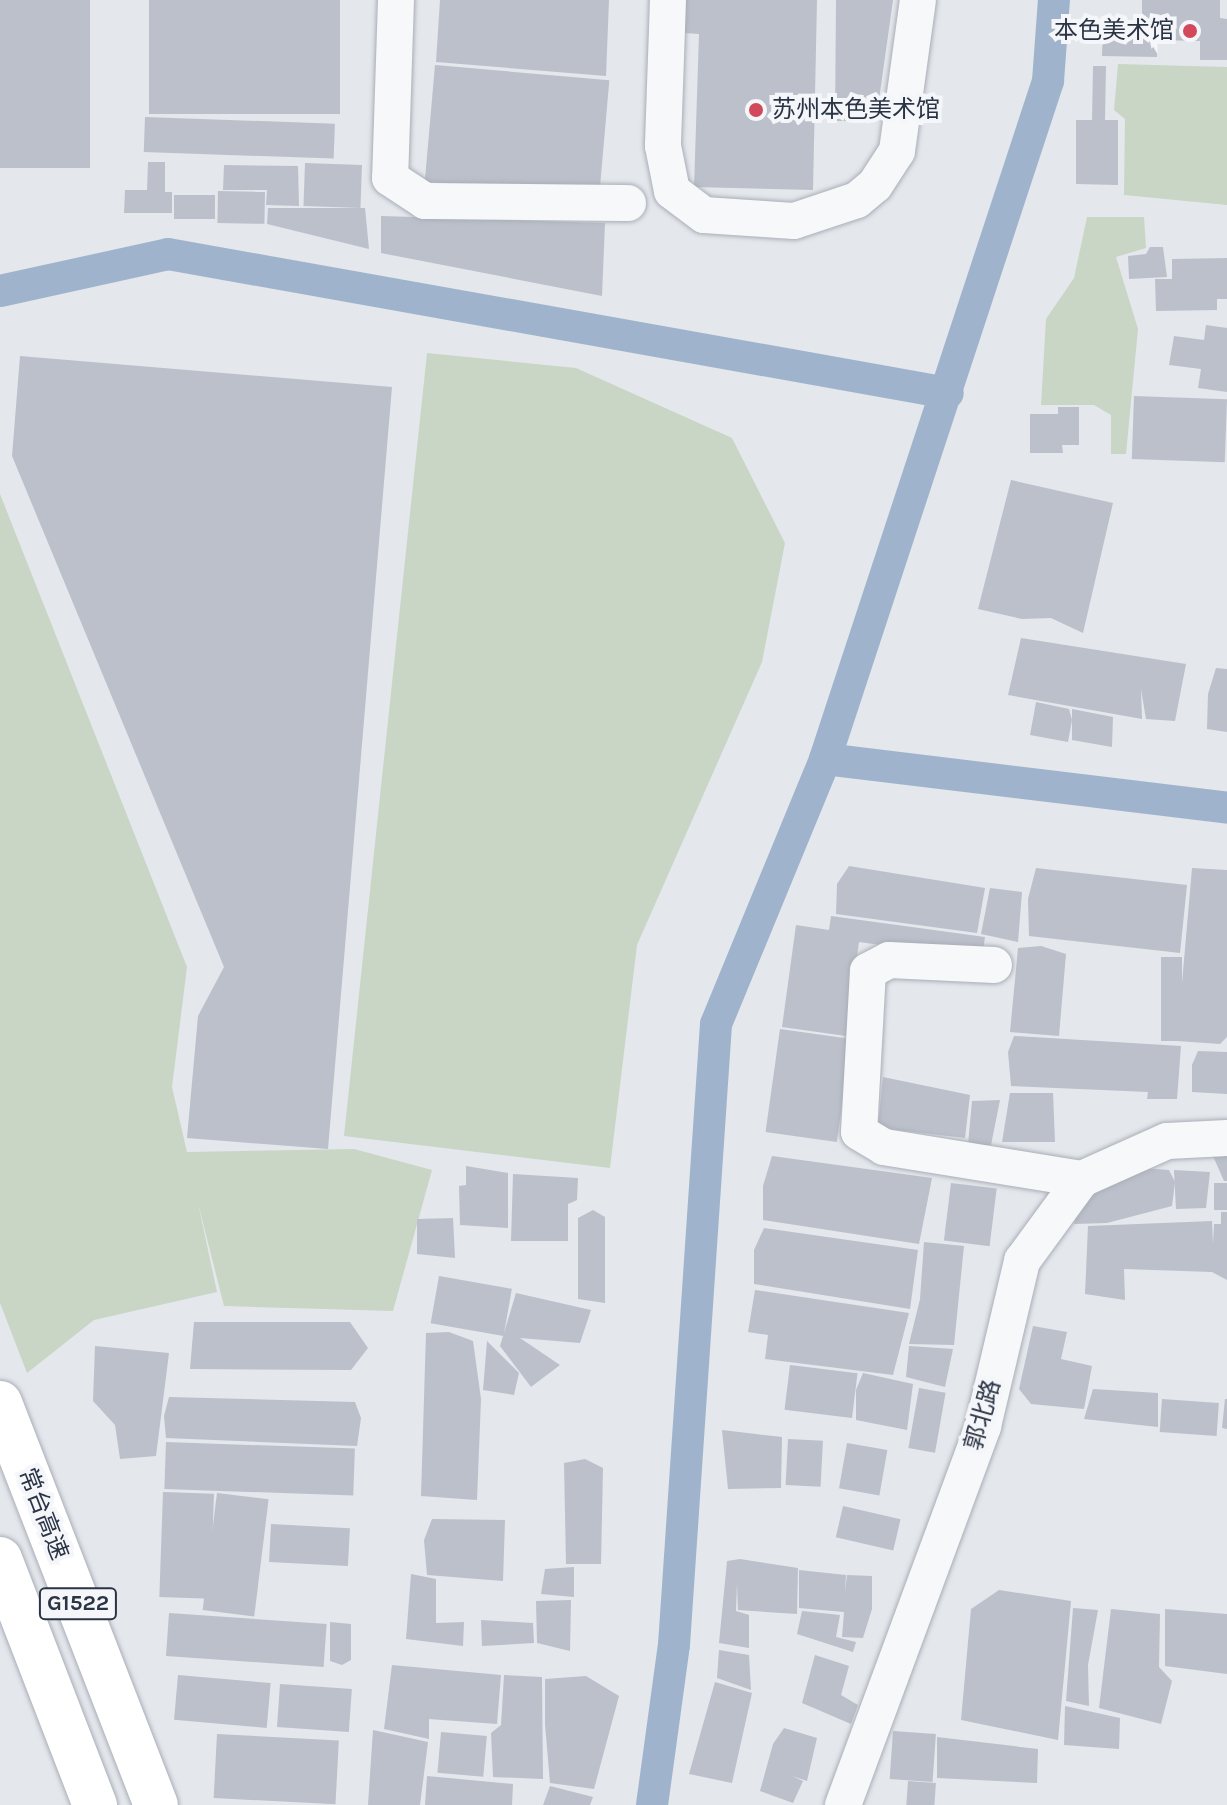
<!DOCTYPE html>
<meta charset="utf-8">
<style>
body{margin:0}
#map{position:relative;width:1227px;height:1805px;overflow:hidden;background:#e4e7ec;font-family:Karla,"Noto Sans SC",sans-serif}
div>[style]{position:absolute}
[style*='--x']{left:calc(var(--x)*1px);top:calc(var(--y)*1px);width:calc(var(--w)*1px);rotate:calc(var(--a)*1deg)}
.green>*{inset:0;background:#c9d6c5}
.canal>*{height:32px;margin:-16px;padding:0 16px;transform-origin:16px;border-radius:16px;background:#9fb4cc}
.building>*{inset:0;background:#bbc0ca;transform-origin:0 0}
.roads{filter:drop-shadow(0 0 2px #a9aeb7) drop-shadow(0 0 2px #a9aeb7)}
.minor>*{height:36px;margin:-18px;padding:0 18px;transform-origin:18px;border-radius:18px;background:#f7f8fa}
.highway>*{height:44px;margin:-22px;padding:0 22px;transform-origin:22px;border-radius:22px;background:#fff}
.dots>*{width:22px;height:22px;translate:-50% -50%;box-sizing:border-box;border:4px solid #f4f6f9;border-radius:50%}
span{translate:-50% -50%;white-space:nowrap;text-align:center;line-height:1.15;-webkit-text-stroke:8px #f4f6f9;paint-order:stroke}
.shield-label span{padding:2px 6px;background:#f4f6f9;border:2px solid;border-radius:6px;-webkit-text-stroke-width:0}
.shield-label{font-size:22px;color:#2b3445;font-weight:700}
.poi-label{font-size:24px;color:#2b3445}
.right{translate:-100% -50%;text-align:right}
.left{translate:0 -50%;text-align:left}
.street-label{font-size:24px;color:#2b3445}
</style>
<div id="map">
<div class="green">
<div style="clip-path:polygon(1118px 64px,1227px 67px,1227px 205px,1124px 195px,1125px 119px,1114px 110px)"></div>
<div style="clip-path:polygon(1087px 217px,1144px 217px,1146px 248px,1116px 257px,1138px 329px,1126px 454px,1111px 454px,1111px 415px,1094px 405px,1041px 405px,1046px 319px,1074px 278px)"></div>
<div style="clip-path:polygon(427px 353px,576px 368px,732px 438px,785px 543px,762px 662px,637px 945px,610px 1168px,344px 1136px)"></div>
<div style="clip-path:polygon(0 494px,187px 967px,172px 1087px,187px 1152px,354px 1149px,432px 1170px,393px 1311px,224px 1306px,198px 1203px,217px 1292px,94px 1320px,27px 1373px,0 1303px)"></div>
</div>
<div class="canal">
<div style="--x:0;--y:291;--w:172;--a:-12.4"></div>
<div style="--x:168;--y:254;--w:792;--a:10.1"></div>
<div style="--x:825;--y:759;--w:714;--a:-71.79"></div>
<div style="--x:1048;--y:81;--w:81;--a:-85.8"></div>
<div style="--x:652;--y:1805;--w:162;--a:-82.2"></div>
<div style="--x:674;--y:1645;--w:622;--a:-86.13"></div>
<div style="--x:716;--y:1024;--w:287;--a:-67.6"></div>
<div style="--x:825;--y:759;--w:405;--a:6.9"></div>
</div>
<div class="building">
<div style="left:0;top:0;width:90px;height:168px"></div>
<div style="left:149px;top:0;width:191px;height:114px"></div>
<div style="clip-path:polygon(440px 0,609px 0,606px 76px,436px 62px)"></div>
<div style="clip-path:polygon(685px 0,817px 0,813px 190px,694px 187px,699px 34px,685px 33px)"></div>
<div style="clip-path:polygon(836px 0,893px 0,876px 121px,835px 121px)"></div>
<div style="clip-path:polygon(1142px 0,1220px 0,1220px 18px,1227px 19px,1227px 60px,1200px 60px,1200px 41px,1158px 40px,1157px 57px,1102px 56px,1103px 23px,1142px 24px)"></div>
<div style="left:435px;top:65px;width:175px;height:117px;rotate:5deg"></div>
<div style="clip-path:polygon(1093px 66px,1106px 66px,1105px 120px,1118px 120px,1118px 185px,1076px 184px,1076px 120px,1092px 120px)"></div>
<div style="left:145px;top:117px;width:190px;height:35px;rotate:2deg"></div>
<div style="clip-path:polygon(148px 162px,165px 162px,165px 192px,172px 192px,172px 213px,124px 213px,125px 190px,147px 190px)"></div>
<div style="left:305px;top:163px;width:57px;height:43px;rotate:2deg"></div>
<div style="clip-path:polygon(224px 165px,298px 166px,299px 206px,266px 205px,267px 190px,223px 190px)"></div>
<div style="left:218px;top:191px;width:47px;height:32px;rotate:1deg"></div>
<div style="left:174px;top:195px;width:41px;height:24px"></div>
<div style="clip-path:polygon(268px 208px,365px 208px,369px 249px,267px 224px)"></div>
<div style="clip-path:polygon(381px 216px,605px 223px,602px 296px,381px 253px)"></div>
<div style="clip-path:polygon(1150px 247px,1163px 247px,1167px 277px,1129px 279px,1128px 256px,1146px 254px)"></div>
<div style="clip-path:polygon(1227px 258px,1227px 299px,1217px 299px,1217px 310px,1156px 311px,1155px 279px,1172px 279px,1172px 259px)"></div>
<div style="clip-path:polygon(1206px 325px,1227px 328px,1227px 392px,1198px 388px,1201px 369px,1169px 365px,1174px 336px,1204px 340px)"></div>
<div style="clip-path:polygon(20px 356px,392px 387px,328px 1149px,187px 1138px,198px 1016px,224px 967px,12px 456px)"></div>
<div style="left:1134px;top:396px;width:93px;height:63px;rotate:2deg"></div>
<div style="clip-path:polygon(1058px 407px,1079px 407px,1079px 445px,1062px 445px,1063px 453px,1030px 453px,1030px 414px,1058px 414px)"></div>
<div style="clip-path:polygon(1011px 480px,1113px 503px,1083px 633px,1051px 618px,1022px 619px,978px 609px)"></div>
<div style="clip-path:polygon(1021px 638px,1186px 664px,1175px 721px,1146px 719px,1141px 689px,1142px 719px,1008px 695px)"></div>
<div style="clip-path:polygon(1216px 668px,1227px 669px,1227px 732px,1207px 729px,1208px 694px)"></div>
<div style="clip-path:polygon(1036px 702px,1069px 709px,1072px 720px,1072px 709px,1113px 717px,1112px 747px,1072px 740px,1072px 720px,1068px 742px,1030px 735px)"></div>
<div style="clip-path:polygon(849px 866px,985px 888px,977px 933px,836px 914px,837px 884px)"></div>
<div style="clip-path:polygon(1036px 868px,1187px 885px,1180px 953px,1029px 936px,1028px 899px)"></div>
<div style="clip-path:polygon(1192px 868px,1227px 870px,1227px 1037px,1220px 1044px,1177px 1041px)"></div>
<div style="clip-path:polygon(990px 888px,1022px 892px,1018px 942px,981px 934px)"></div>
<div style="clip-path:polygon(831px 916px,985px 937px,982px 959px,859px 942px,846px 1036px,782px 1027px,796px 925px,829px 930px)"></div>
<div style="clip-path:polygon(1041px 946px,1066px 954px,1059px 1036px,1010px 1032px,1018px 948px)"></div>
<div style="left:1161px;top:957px;width:21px;height:84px"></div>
<div style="left:780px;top:1029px;width:72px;height:104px;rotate:8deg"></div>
<div style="clip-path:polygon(1014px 1036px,1181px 1046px,1177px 1099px,1147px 1099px,1148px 1092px,1011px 1086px,1008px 1052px)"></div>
<div style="clip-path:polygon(1198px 1051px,1227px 1052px,1227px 1094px,1192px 1092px,1192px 1065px)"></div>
<div style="clip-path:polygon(883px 1077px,970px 1095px,965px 1138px,878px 1128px)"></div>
<div style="clip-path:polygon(1010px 1093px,1053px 1093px,1055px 1142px,1002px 1142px)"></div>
<div style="clip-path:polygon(1000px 1100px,991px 1145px,968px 1145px,972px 1101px)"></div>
<div style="clip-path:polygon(1227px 1151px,1227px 1181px,1224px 1181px,1213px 1156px)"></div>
<div style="clip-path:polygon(772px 1156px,932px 1178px,919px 1244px,763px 1220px,763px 1186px)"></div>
<div style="clip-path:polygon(466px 1166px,508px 1173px,508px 1228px,460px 1225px,459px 1186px,466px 1185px)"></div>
<div style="clip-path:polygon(1142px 1168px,1169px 1170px,1175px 1182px,1172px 1206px,1107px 1223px,1074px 1224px,1081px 1195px)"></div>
<div style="clip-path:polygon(1174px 1170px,1210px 1172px,1206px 1208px,1176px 1209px)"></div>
<div style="clip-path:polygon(513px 1174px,578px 1178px,577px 1200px,568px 1204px,568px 1241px,511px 1241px)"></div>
<div style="left:951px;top:1183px;width:46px;height:58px;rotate:7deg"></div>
<div style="left:1214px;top:1183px;width:13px;height:27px"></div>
<div style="clip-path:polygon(593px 1210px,605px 1217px,605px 1303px,578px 1299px,578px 1218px)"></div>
<div style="clip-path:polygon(1221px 1212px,1227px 1212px,1227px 1280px,1212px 1272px,1124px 1269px,1125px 1300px,1085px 1294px,1088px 1226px,1212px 1221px,1213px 1244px,1214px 1224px,1221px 1224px)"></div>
<div style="clip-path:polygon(453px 1218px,455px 1258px,417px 1254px,417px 1219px)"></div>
<div style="clip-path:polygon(764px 1228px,918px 1250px,910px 1309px,754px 1284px,754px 1250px)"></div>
<div style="clip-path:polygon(924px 1242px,964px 1246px,954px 1345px,909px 1344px,920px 1299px)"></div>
<div style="left:439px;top:1276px;width:74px;height:48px;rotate:10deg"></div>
<div style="clip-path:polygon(755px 1290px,909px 1313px,893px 1375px,765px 1359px,768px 1335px,748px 1332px)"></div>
<div style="clip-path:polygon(516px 1293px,591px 1310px,580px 1343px,520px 1338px,560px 1365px,531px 1387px,500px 1346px)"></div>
<div style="clip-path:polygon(194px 1322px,350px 1322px,368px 1348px,351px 1370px,190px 1369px)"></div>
<div style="clip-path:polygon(1033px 1326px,1067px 1332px,1061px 1359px,1092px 1366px,1084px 1409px,1031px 1404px,1019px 1389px)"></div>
<div style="clip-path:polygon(449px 1332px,473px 1341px,481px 1399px,477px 1500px,421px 1496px,426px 1333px)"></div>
<div style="clip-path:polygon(487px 1341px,519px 1373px,514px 1395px,483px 1390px)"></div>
<div style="clip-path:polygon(95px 1346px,169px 1353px,156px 1456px,120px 1459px,115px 1425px,93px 1401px)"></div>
<div style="clip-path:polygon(909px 1346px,953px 1349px,945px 1387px,906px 1377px)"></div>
<div style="left:790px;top:1365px;width:68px;height:45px;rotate:7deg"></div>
<div style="clip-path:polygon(863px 1373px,913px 1384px,907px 1430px,856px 1420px,856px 1390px)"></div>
<div style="left:919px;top:1388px;width:27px;height:61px;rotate:10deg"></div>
<div style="clip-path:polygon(1093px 1389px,1158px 1393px,1158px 1427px,1084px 1419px)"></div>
<div style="clip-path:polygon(169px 1397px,355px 1402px,361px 1418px,357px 1446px,166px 1438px,164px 1416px)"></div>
<div style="left:1162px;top:1399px;width:57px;height:33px;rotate:4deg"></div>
<div style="clip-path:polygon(1225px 1399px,1227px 1399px,1227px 1429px,1222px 1428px)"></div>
<div style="clip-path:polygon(722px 1430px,782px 1437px,781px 1488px,728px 1489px)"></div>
<div style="left:788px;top:1439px;width:35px;height:46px;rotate:3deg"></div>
<div style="left:166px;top:1442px;width:189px;height:47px;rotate:2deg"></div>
<div style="left:847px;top:1443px;width:41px;height:46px;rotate:10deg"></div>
<div style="clip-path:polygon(585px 1459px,603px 1468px,601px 1564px,566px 1564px,564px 1463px)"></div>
<div style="left:163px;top:1492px;width:51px;height:105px;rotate:2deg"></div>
<div style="left:217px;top:1493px;width:52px;height:118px;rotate:7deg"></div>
<div style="left:843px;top:1506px;width:59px;height:32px;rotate:13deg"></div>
<div style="clip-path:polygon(432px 1519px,505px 1520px,503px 1581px,427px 1575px,424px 1540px)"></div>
<div style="left:271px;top:1524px;width:79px;height:38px;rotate:3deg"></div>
<div style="clip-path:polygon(740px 1559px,798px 1568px,797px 1614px,738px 1610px,737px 1584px,736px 1611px,749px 1615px,749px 1648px,719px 1643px,727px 1561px)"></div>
<div style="clip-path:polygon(574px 1567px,574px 1597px,541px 1594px,545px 1569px)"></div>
<div style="clip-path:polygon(799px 1570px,846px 1575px,845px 1592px,847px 1575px,872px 1576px,872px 1609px,863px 1638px,842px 1637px,844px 1612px,799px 1608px)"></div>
<div style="clip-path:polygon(411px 1574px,436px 1579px,436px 1623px,464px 1622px,463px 1646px,406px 1639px)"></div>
<div style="clip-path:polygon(999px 1590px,1071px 1601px,1058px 1740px,961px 1720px,971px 1609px)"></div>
<div style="clip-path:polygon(571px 1600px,570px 1651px,537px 1643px,536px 1601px)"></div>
<div style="clip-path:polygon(1073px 1608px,1098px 1610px,1088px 1665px,1089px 1706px,1066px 1701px)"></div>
<div style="clip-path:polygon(1111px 1609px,1160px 1614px,1159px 1667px,1172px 1681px,1161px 1724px,1099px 1708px)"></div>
<div style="clip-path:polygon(1165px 1609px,1227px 1614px,1227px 1674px,1165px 1666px)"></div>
<div style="clip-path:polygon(802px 1611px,840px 1615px,836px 1637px,856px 1642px,853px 1652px,797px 1634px)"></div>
<div style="left:169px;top:1613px;width:158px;height:43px;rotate:4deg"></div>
<div style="clip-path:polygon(481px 1620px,533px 1623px,534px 1643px,482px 1646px)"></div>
<div style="clip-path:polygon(330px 1622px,351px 1624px,351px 1660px,342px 1665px,330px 1661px)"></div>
<div style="clip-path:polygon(719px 1650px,749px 1655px,751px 1690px,717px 1678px)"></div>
<div style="clip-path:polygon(815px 1655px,849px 1666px,841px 1695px,858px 1705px,851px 1724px,802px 1703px)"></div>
<div style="clip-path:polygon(392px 1665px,501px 1675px,497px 1724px,429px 1719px,429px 1739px,384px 1729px)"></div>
<div style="left:178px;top:1675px;width:93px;height:45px;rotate:5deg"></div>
<div style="clip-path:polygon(504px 1675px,542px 1677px,543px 1779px,493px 1777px,491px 1733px,501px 1725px)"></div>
<div style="clip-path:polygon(586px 1676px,619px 1696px,594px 1789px,550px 1783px,545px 1724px,545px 1679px)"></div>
<div style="clip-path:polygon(715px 1682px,752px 1693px,732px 1783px,689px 1774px)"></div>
<div style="left:280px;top:1684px;width:72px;height:43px;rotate:4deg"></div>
<div style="clip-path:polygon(1065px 1706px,1120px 1718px,1119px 1749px,1064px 1745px)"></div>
<div style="clip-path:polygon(784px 1728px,817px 1738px,807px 1781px,792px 1776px,803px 1781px,793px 1803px,760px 1791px,773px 1744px)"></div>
<div style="clip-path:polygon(373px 1730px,428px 1742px,420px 1805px,368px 1805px)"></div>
<div style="left:893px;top:1731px;width:43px;height:48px;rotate:4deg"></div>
<div style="left:441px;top:1732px;width:46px;height:41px;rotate:5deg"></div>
<div style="left:217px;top:1734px;width:122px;height:64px;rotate:3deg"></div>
<div style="clip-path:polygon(937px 1737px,1038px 1749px,1037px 1783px,937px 1778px)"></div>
<div style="clip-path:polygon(427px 1776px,513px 1784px,512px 1805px,425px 1805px)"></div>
<div style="left:908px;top:1781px;width:28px;height:24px;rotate:4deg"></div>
<div style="clip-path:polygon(550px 1786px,593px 1797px,590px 1805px,543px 1805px)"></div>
</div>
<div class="roads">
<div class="minor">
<div style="--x:396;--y:0;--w:178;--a:91.9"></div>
<div style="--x:390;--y:178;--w:42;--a:33.3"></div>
<div style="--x:425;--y:201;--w:203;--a:0.6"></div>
<div style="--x:668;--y:0;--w:146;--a:92"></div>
<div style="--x:663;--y:146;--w:46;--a:78.7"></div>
<div style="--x:672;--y:191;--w:40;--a:37"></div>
<div style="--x:704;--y:215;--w:90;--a:3.8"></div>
<div style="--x:794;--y:221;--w:66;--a:-18.4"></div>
<div style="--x:857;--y:200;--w:23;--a:-40"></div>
<div style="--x:875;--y:185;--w:40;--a:-57.1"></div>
<div style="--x:897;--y:151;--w:152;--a:-82.1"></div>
<div style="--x:994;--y:965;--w:105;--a:-177.3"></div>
<div style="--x:889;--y:960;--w:24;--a:152"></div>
<div style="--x:868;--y:971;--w:161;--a:93.2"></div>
<div style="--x:859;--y:1132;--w:29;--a:31"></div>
<div style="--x:884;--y:1147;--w:201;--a:9.2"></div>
<div style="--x:843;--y:1805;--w:404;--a:-69.7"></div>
<div style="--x:983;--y:1426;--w:170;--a:-76.7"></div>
<div style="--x:1022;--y:1261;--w:102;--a:-53.8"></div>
<div style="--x:1082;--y:1179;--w:93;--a:-24.1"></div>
<div style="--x:1167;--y:1141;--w:60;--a:-2.9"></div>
</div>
<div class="highway">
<div style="--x:0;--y:1403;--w:431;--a:68.8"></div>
<div style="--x:0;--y:1559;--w:264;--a:68.9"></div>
</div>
</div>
<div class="dots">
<div style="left:1190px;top:31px;background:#d1495b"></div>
<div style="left:756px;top:110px;background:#d1495b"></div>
</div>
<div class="shield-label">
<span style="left:78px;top:1604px">G1522</span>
</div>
<div class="poi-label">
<span class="right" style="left:1174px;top:31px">本色美术馆</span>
<span class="left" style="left:772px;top:110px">苏州本色美术馆</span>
</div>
<div class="street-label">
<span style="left:983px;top:1415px;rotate:-74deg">郭北路</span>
<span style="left:43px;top:1514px;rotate:69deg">常台高速</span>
</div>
</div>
